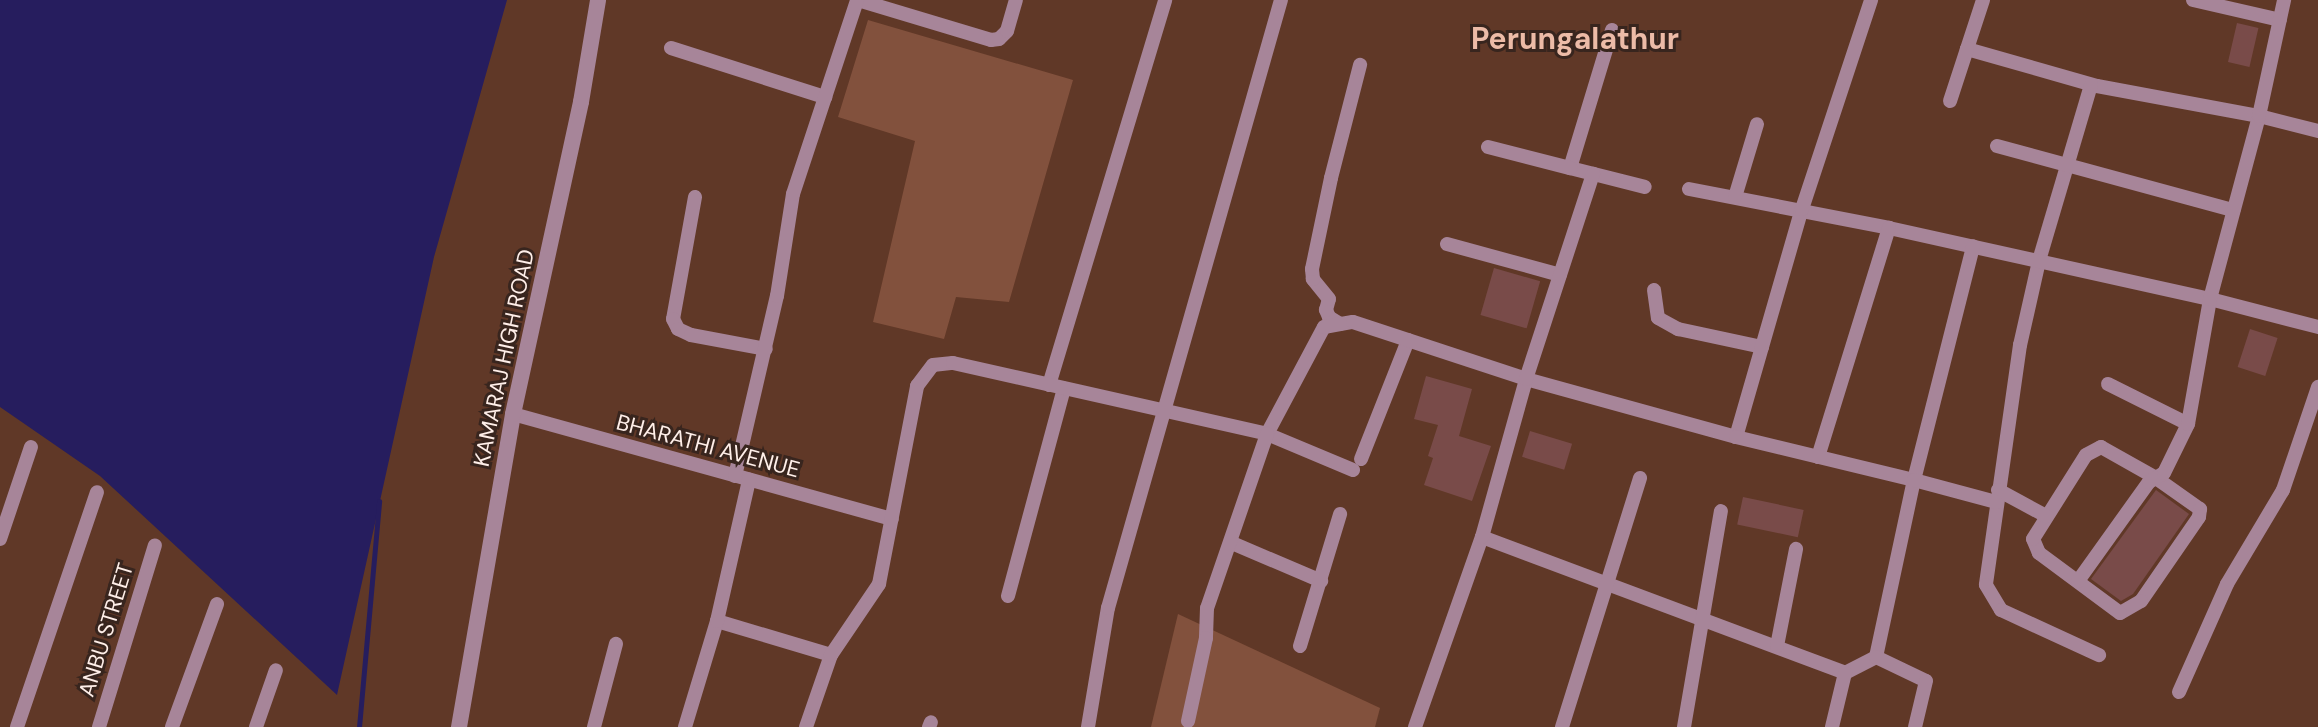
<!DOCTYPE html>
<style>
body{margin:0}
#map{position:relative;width:2318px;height:727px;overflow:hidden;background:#603827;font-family:"DM Sans",sans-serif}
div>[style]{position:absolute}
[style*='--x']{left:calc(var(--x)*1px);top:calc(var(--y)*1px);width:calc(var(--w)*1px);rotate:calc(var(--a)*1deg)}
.green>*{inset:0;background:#82513d}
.water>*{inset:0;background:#261d5e}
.stream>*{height:5px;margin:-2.5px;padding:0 2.5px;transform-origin:2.5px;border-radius:2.5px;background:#261d5e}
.building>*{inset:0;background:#794b49;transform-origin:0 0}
.minor>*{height:14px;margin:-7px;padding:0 7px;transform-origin:7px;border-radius:7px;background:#a78599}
.tertiary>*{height:16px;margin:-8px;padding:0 8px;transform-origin:8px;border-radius:8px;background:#a78599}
span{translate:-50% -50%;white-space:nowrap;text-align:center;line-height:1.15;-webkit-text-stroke:6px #38251e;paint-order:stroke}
.street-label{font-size:22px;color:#ffefe9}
.district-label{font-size:30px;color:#ecbba7;font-weight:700}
</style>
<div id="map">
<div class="green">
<div style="clip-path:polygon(868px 20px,1073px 80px,1009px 302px,956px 297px,944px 339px,873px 322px,915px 141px,838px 117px)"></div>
<div style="clip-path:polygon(1178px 614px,1380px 708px,1375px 727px,1151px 727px)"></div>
</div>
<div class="water">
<div style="clip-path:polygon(0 0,507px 0,434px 257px,337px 695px,100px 476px,0 407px)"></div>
</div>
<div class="stream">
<div style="--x:359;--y:727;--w:227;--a:-84.9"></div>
</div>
<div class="building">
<div style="left:2237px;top:23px;width:22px;height:40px;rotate:13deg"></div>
<div style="left:1494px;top:268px;width:48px;height:49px;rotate:16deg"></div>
<div style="left:2250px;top:329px;width:29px;height:40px;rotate:18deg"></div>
<div style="clip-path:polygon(1426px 376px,1472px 389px,1459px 436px,1491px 446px,1472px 501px,1424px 485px,1433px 458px,1428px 456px,1438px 425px,1414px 419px)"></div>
<div style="left:1530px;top:431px;width:44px;height:27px;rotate:17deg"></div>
<div style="clip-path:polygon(2156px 490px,2189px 514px,2133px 594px,2121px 601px,2091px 579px)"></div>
<div style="left:1743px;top:497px;width:62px;height:28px;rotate:12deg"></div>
</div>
<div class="minor">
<div style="--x:858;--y:0;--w:139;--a:16.7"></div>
<div style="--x:991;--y:40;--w:8;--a:-7"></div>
<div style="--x:999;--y:39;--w:11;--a:-45"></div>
<div style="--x:1007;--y:31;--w:32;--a:-74"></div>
<div style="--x:1983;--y:0;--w:52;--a:108.1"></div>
<div style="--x:1967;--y:49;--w:135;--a:15.9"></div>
<div style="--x:2097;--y:86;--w:165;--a:10.5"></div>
<div style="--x:2259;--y:116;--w:61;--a:14.3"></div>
<div style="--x:2193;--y:0;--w:89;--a:12.9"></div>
<div style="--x:1612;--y:30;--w:144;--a:106.9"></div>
<div style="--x:1570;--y:168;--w:77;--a:14.2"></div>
<div style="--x:671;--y:48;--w:162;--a:17.7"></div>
<div style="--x:2091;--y:85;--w:184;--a:106.5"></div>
<div style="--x:2039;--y:261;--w:86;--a:102.7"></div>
<div style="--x:2020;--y:345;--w:242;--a:98.1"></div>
<div style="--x:1986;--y:585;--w:29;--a:59"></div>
<div style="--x:2001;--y:610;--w:108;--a:24.7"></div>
<div style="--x:1950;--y:101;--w:55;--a:-71.9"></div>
<div style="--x:1997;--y:146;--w:245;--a:15.2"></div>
<div style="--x:1488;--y:147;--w:85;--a:14.4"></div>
<div style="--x:1689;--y:189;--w:204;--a:11"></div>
<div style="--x:1889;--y:228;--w:329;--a:12.5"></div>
<div style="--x:2210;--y:299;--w:112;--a:14.5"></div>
<div style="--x:695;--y:197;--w:124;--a:100.2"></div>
<div style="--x:673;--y:319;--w:11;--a:63"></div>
<div style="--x:678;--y:329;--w:14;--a:25"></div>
<div style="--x:691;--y:335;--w:76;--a:10.6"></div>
<div style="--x:1735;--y:197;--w:76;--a:-73.2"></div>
<div style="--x:1447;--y:244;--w:117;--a:15.3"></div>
<div style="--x:1654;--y:290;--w:28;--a:82"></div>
<div style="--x:1658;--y:318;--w:23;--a:29"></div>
<div style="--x:1678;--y:329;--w:86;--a:12.1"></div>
<div style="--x:1340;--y:324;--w:13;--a:-148"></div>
<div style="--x:1329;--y:317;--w:8;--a:-113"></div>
<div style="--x:1326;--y:310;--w:11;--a:-75"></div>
<div style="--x:1329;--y:299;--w:26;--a:-129"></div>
<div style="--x:1313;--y:279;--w:10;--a:-96"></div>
<div style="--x:1312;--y:269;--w:93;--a:-78.2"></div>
<div style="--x:1331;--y:178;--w:117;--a:-75.6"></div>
<div style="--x:2108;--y:384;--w:89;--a:26.6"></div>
<div style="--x:1049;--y:385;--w:402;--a:-73.2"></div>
<div style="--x:513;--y:414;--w:393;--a:15.5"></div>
<div style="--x:1736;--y:437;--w:237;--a:-73.9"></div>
<div style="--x:1802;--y:209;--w:220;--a:-71.7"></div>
<div style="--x:2101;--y:447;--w:63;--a:29.4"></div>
<div style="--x:2156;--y:478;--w:54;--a:35.2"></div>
<div style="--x:2200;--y:509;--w:8;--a:97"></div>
<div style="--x:2199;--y:517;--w:102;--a:124.6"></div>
<div style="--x:2141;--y:601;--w:24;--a:150"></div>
<div style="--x:2120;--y:613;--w:101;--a:-143.5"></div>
<div style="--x:2039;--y:553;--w:15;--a:-113"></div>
<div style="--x:2033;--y:539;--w:99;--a:-57.8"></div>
<div style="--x:2086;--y:455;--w:17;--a:-28"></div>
<div style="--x:1818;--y:457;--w:240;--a:-72.8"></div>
<div style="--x:1361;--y:459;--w:128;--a:-68.4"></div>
<div style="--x:1353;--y:470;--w:93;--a:-157.3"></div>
<div style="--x:1267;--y:434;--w:121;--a:-62"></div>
<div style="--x:1324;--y:327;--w:29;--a:-10"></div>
<div style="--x:1353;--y:322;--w:182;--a:18.2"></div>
<div style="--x:1526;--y:379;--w:218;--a:15.4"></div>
<div style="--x:1736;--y:437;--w:183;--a:13.6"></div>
<div style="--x:1914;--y:480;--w:241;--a:-75.8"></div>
<div style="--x:735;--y:476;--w:185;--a:-76.9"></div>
<div style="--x:777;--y:296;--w:103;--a:-81.1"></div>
<div style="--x:793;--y:194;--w:204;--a:-71.7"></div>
<div style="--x:1998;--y:490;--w:55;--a:28.4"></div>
<div style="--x:1482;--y:537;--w:388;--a:20.5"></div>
<div style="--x:1845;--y:673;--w:35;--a:-27"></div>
<div style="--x:0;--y:539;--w:97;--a:-71.4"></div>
<div style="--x:1232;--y:543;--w:97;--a:23.1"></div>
<div style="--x:2078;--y:581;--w:122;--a:-54.4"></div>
<div style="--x:2149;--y:482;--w:17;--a:-31"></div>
<div style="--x:2164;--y:473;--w:55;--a:-63.9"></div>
<div style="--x:2188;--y:424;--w:127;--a:-80"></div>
<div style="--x:2210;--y:299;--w:189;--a:-75"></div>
<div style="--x:2259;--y:116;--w:119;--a:-77.8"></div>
<div style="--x:1008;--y:596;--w:215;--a:-74.9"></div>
<div style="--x:717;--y:621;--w:119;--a:16.6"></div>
<div style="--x:1300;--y:646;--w:138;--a:-73.1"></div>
<div style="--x:1777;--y:646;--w:99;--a:-78.9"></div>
<div style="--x:1876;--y:657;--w:181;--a:-77.9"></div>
<div style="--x:1914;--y:480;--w:85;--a:15"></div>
<div style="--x:1876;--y:657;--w:55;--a:25.6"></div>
<div style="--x:1926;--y:681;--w:47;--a:103.4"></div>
<div style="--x:2179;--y:692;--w:118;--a:-66"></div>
<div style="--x:2227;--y:584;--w:109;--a:-59.2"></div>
<div style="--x:2283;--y:490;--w:109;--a:-71.2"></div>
<div style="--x:17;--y:727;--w:248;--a:-71.2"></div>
<div style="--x:99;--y:727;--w:190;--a:-72.9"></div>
<div style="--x:172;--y:727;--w:131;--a:-69.9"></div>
<div style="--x:256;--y:727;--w:60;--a:-70.7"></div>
<div style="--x:594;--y:727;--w:86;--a:-75.2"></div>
<div style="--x:685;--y:727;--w:111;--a:-73.2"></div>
<div style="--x:717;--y:621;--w:145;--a:-77.2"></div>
<div style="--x:806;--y:727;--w:76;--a:-70.9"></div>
<div style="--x:831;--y:655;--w:86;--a:-55.9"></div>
<div style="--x:879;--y:584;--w:202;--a:-79.1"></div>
<div style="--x:917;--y:386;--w:26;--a:-53"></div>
<div style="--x:933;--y:365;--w:20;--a:-6"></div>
<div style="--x:953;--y:363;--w:322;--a:12.7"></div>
<div style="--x:1267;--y:434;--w:184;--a:109"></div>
<div style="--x:1207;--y:608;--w:30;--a:92"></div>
<div style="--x:1206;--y:638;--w:85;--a:102.2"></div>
<div style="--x:929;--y:727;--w:5;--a:-68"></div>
<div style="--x:1088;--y:727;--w:121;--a:-80.5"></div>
<div style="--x:1108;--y:608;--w:632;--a:-74.12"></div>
<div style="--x:1415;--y:727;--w:201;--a:-70.6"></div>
<div style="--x:1482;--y:537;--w:164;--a:-74.4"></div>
<div style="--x:1526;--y:379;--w:216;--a:-71.9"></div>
<div style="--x:1562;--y:727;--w:261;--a:-72.6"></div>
<div style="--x:1684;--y:727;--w:219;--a:-80.3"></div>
<div style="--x:1832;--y:727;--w:56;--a:-76.5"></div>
</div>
<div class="tertiary">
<div style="--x:459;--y:727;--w:318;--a:-80.2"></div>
<div style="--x:513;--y:414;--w:319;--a:-77.7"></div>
<div style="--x:581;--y:102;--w:103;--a:-80.5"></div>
</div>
<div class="street-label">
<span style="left:504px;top:358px;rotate:-78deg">KAMARAJ HIGH ROAD</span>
<span style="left:708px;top:446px;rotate:15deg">BHARATHI AVENUE</span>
<span style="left:106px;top:630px;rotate:-73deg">ANBU STREET</span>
</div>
<div class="district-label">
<span style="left:1575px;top:39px">Perungalathur</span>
</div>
</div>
